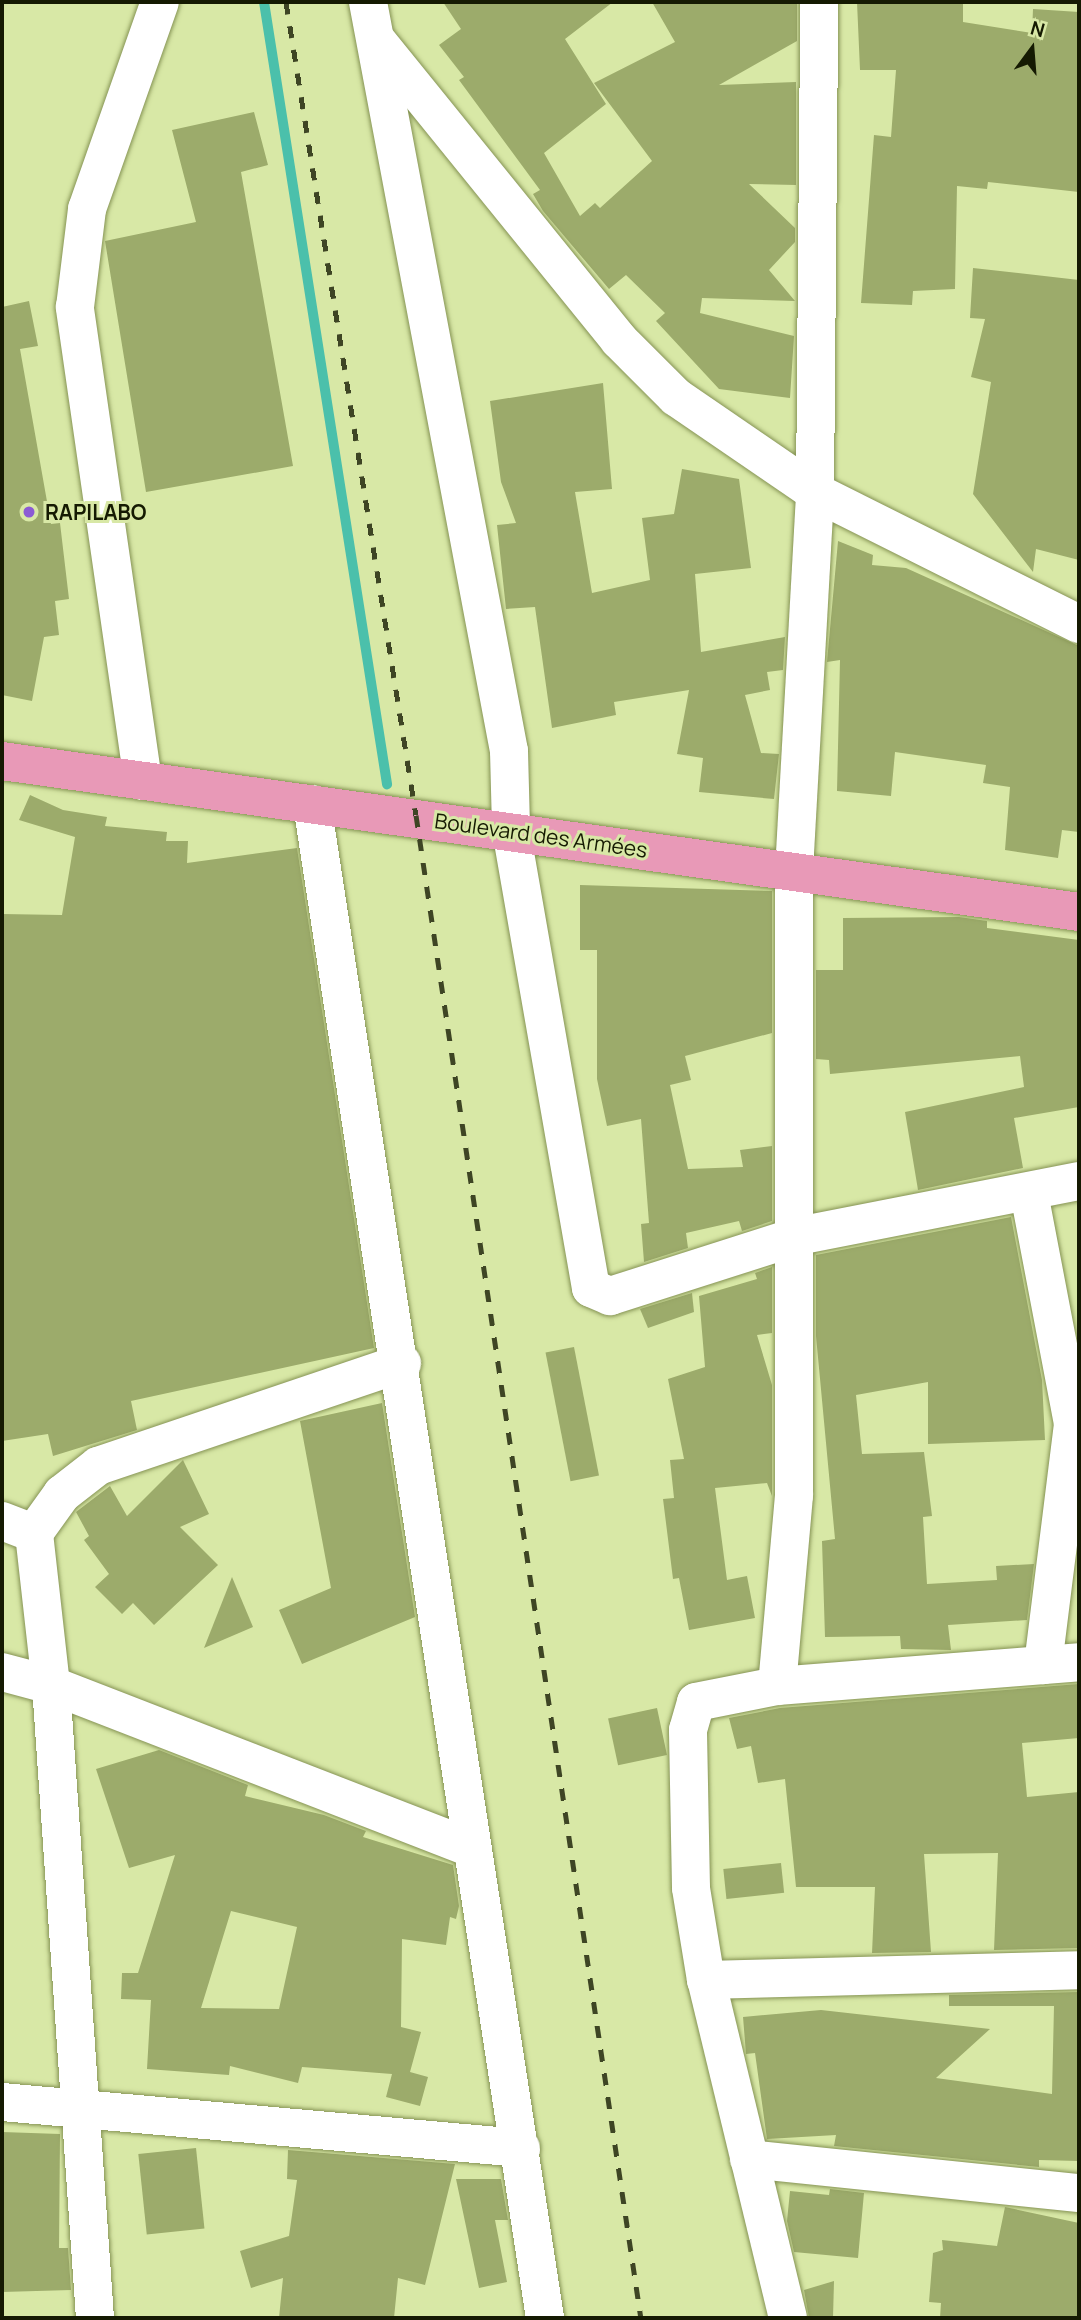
<!DOCTYPE html>
<meta charset="utf-8">
<style>
body{margin:0}
#map{position:relative;width:1081px;height:2320px;overflow:hidden;background:#d8e8a6;font-family:Manrope,sans-serif}
div>[style]{position:absolute}
[style*='--x']{left:calc(var(--x)*1px);top:calc(var(--y)*1px);width:calc(var(--w)*1px);rotate:calc(var(--a)*1deg)}
.stream>*{height:10px;margin:-5px;padding:0 5px;transform-origin:5px;border-radius:5px;background:#4bc0ab}
.building>*{inset:0;background:#9cab6b;transform-origin:0 0}
.roads{filter:drop-shadow(0 0 2px #859354) drop-shadow(0 0 2px #859354)}
.minor>*{height:38px;margin:-19px;padding:0 19px;transform-origin:19px;border-radius:19px;background:#fff}
.major>*{height:38px;margin:-19px;padding:0 19px;transform-origin:19px;border-radius:19px;background:#e899b7}
.rail>*{height:5px;margin-top:-2.5px;transform-origin:0;background:repeating-linear-gradient(90deg,#3e4524 0 12px,transparent 0 24px)}
.dots>*{width:19px;height:19px;translate:-50% -50%;box-sizing:border-box;border:4px solid #d8e8a6;border-radius:50%}
span{translate:-50% -50%;white-space:nowrap;text-align:center;line-height:1.15;-webkit-text-stroke:6px #d8e8a6;paint-order:stroke}
.poi-label{font-size:21px;color:#151a02;font-weight:700}
.left{translate:0 -50%;text-align:left}
.street-label{font-size:21px;color:#151a02}
.frame{position:absolute;inset:0;border:4px solid #151a02;pointer-events:none}
.north{position:absolute;left:997px;top:14px;width:70px;height:70px;-webkit-text-stroke:5px #d8e8a6;paint-order:stroke;rotate:16deg;font-size:19px;font-weight:700;line-height:28px;text-align:center;color:#151a02}
.north::after{content:'';display:block;margin:auto;width:24px;height:32px;background:#151a02;clip-path:polygon(50% 0,100% 100%,50% 72%,0 100%)}
</style>
<div id="map">
<div class="stream">
<div style="--x:264;--y:2;--w:792;--a:81.06"></div>
</div>
<div class="building">
<div style="clip-path:polygon(443px 2px,613px 2px,565px 39px,606px 104px,544px 153px,580px 216px,595px 203px,600px 208px,652px 161px,594px 83px,675px 42px,652px 2px,797px 2px,797px 41px,719px 85px,796px 82px,796px 185px,749px 184px,795px 228px,795px 242px,769px 270px,795px 301px,702px 298px,700px 313px,794px 336px,790px 398px,719px 389px,656px 321px,665px 313px,626px 275px,609px 289px,543px 211px,533px 194px,540px 190px,459px 80px,464px 77px,439px 45px,461px 29px)"></div>
<div style="clip-path:polygon(857px 2px,963px 2px,963px 22px,1032px 33px,1033px 9px,1079px 12px,1079px 192px,988px 182px,987px 189px,957px 186px,955px 289px,913px 291px,912px 305px,861px 303px,874px 135px,891px 137px,896px 70px,860px 70px)"></div>
<div style="clip-path:polygon(254px 112px,268px 165px,241px 172px,293px 466px,146px 492px,105px 241px,196px 222px,172px 130px)"></div>
<div style="clip-path:polygon(973px 268px,1079px 280px,1079px 560px,1036px 549px,1033px 572px,973px 494px,991px 382px,971px 377px,985px 319px,970px 318px)"></div>
<div style="clip-path:polygon(29px 301px,38px 346px,20px 349px,51px 524px,60px 523px,69px 599px,55px 601px,59px 635px,44px 637px,32px 701px,2px 695px,2px 307px)"></div>
<div style="clip-path:polygon(603px 383px,612px 489px,575px 492px,592px 593px,650px 580px,642px 518px,674px 514px,682px 469px,739px 479px,751px 568px,695px 574px,701px 652px,785px 637px,783px 670px,767px 672px,770px 690px,745px 695px,761px 753px,779px 754px,774px 799px,699px 792px,703px 758px,677px 754px,689px 690px,614px 702px,616px 715px,552px 728px,535px 607px,506px 609px,497px 525px,516px 523px,501px 482px,490px 401px)"></div>
<div style="clip-path:polygon(838px 541px,873px 555px,872px 565px,906px 568px,1079px 646px,1079px 832px,1062px 830px,1058px 858px,1005px 850px,1010px 787px,983px 783px,986px 765px,895px 752px,891px 796px,837px 791px,840px 660px,827px 662px)"></div>
<div style="clip-path:polygon(30px 795px,63px 810px,107px 817px,105px 826px,167px 832px,166px 841px,188px 841px,187px 863px,297px 848px,374px 1348px,131px 1401px,137px 1430px,53px 1456px,48px 1434px,2px 1441px,2px 914px,62px 915px,75px 837px,19px 820px)"></div>
<div style="clip-path:polygon(580px 885px,772px 891px,772px 1033px,685px 1056px,691px 1080px,670px 1085px,688px 1169px,743px 1167px,740px 1150px,772px 1146px,772px 1221px,742px 1231px,739px 1221px,686px 1233px,688px 1248px,644px 1262px,641px 1224px,649px 1223px,641px 1119px,607px 1126px,597px 1079px,597px 950px,580px 950px)"></div>
<div style="clip-path:polygon(959px 917px,987px 921px,987px 928px,1079px 940px,1079px 1107px,1014px 1118px,1023px 1168px,918px 1190px,905px 1112px,1024px 1087px,1020px 1056px,830px 1074px,829px 1060px,816px 1059px,816px 970px,843px 970px,843px 918px)"></div>
<div style="clip-path:polygon(1011px 1217px,1042px 1380px,1045px 1440px,928px 1444px,928px 1382px,856px 1395px,862px 1454px,924px 1452px,932px 1516px,923px 1517px,927px 1584px,997px 1580px,996px 1566px,1034px 1564px,1027px 1620px,948px 1625px,951px 1650px,901px 1649px,900px 1636px,825px 1637px,822px 1541px,835px 1539px,816px 1336px,816px 1255px)"></div>
<div style="clip-path:polygon(772px 1267px,772px 1333px,757px 1335px,772px 1385px,772px 1496px,767px 1483px,715px 1488px,727px 1580px,747px 1576px,755px 1618px,689px 1630px,679px 1578px,673px 1579px,663px 1499px,674px 1498px,670px 1460px,684px 1459px,668px 1379px,705px 1367px,699px 1296px,757px 1279px,755px 1273px)"></div>
<div style="clip-path:polygon(692px 1293px,694px 1312px,648px 1328px,640px 1309px)"></div>
<div style="left:574px;top:1347px;width:131px;height:29px;rotate:79deg"></div>
<div style="clip-path:polygon(382px 1403px,415px 1617px,302px 1664px,279px 1610px,331px 1588px,300px 1421px)"></div>
<div style="clip-path:polygon(183px 1460px,209px 1514px,180px 1527px,218px 1565px,154px 1625px,133px 1603px,122px 1614px,95px 1587px,109px 1574px,84px 1540px,89px 1536px,76px 1512px,110px 1486px,127px 1516px)"></div>
<div style="clip-path:polygon(232px 1577px,253px 1627px,204px 1648px)"></div>
<div style="clip-path:polygon(1079px 1684px,1079px 1738px,1022px 1743px,1027px 1797px,1079px 1792px,1079px 1948px,994px 1950px,998px 1853px,924px 1854px,931px 1952px,872px 1953px,875px 1887px,796px 1887px,785px 1779px,758px 1783px,751px 1746px,737px 1749px,729px 1718px,780px 1708px)"></div>
<div style="left:657px;top:1708px;width:48px;height:50px;rotate:78deg"></div>
<div style="clip-path:polygon(evenodd,159px 1750px,248px 1785px,245px 1796px,324px 1815px,366px 1831px,363px 1837px,453px 1865px,459px 1906px,456px 1919px,450px 1917px,446px 1945px,402px 1939px,401px 2027px,421px 2032px,410px 2072px,428px 2077px,420px 2106px,386px 2097px,392px 2074px,302px 2067px,298px 2083px,230px 2066px,229px 2075px,147px 2069px,151px 2000px,121px 1999px,122px 1973px,138px 1973px,175px 1855px,129px 1868px,96px 1769px,159px 1750px,231px 1911px,297px 1927px,279px 2009px,201px 2008px,231px 1911px)"></div>
<div style="left:781px;top:1863px;width:30px;height:58px;rotate:84deg"></div>
<div style="clip-path:polygon(1079px 1992px,1079px 2161px,1039px 2160px,1039px 2167px,834px 2146px,836px 2135px,767px 2139px,755px 2053px,746px 2054px,743px 2017px,821px 2010px,990px 2029px,936px 2078px,1052px 2094px,1054px 2006px,949px 2006px,949px 1995px)"></div>
<div style="clip-path:polygon(2px 2132px,60px 2134px,59px 2248px,68px 2248px,71px 2290px,2px 2292px)"></div>
<div style="left:196px;top:2148px;width:81px;height:58px;rotate:84deg"></div>
<div style="clip-path:polygon(288px 2150px,455px 2164px,425px 2285px,398px 2278px,394px 2318px,279px 2318px,283px 2278px,251px 2288px,240px 2251px,289px 2236px,297px 2180px,287px 2179px)"></div>
<div style="clip-path:polygon(456px 2179px,501px 2179px,508px 2220px,495px 2220px,507px 2282px,479px 2288px)"></div>
<div style="clip-path:polygon(830px 2189px,864px 2193px,858px 2258px,794px 2252px,787px 2221px,790px 2191px,829px 2195px)"></div>
<div style="clip-path:polygon(1005px 2207px,1079px 2223px,1079px 2318px,940px 2318px,941px 2303px,929px 2302px,933px 2253px,943px 2250px,942px 2240px,997px 2246px)"></div>
<div style="clip-path:polygon(834px 2281px,833px 2318px,809px 2318px,804px 2290px)"></div>
</div>
<div class="roads">
<div class="minor">
<div style="--x:368;--y:2;--w:762;--a:79.34"></div>
<div style="--x:509;--y:751;--w:79;--a:88.5"></div>
<div style="--x:511;--y:830;--w:465;--a:80.1"></div>
<div style="--x:591;--y:1288;--w:21;--a:23"></div>
<div style="--x:610;--y:1296;--w:197;--a:-17.7"></div>
<div style="--x:798;--y:1236;--w:286;--a:-11.1"></div>
<div style="--x:377;--y:41;--w:385;--a:51"></div>
<div style="--x:619;--y:340;--w:81;--a:45"></div>
<div style="--x:676;--y:397;--w:168;--a:34.4"></div>
<div style="--x:815;--y:492;--w:295;--a:26.6"></div>
<div style="--x:143;--y:781;--w:479;--a:-98.2"></div>
<div style="--x:75;--y:307;--w:99;--a:-83"></div>
<div style="--x:87;--y:209;--w:219;--a:-70.6"></div>
<div style="--x:312;--y:804;--w:1532;--a:81.25"></div>
<div style="--x:1029;--y:1193;--w:235;--a:79.2"></div>
<div style="--x:1073;--y:1424;--w:243;--a:97.1"></div>
<div style="--x:2;--y:1521;--w:34;--a:21"></div>
<div style="--x:2;--y:1672;--w:51;--a:14.9"></div>
<div style="--x:51;--y:1685;--w:451;--a:21.2"></div>
<div style="--x:777;--y:1686;--w:191;--a:-84.9"></div>
<div style="--x:794;--y:1496;--w:625;--a:-90"></div>
<div style="--x:794;--y:871;--w:380;--a:-86.8"></div>
<div style="--x:815;--y:492;--w:490;--a:-89.5"></div>
<div style="--x:706;--y:1980;--w:373;--a:-1.5"></div>
<div style="--x:2;--y:2102;--w:521;--a:5.07"></div>
<div style="--x:749;--y:2159;--w:332;--a:5.9"></div>
<div style="--x:95;--y:2318;--w:635;--a:-93.98"></div>
<div style="--x:51;--y:1685;--w:153;--a:-96.4"></div>
<div style="--x:34;--y:1533;--w:48;--a:-54.3"></div>
<div style="--x:62;--y:1494;--w:46;--a:-37.9"></div>
<div style="--x:98;--y:1466;--w:321;--a:-18.7"></div>
<div style="--x:788;--y:2318;--w:348;--a:-103.6"></div>
<div style="--x:706;--y:1980;--w:93;--a:-99.3"></div>
<div style="--x:691;--y:1888;--w:158;--a:-91.1"></div>
<div style="--x:688;--y:1730;--w:29;--a:-74"></div>
<div style="--x:696;--y:1702;--w:83;--a:-11.2"></div>
<div style="--x:777;--y:1686;--w:303;--a:-4.5"></div>
</div>
<div class="major">
<div style="--x:2;--y:761;--w:1088;--a:7.98"></div>
</div>
</div>
<div class="rail">
<div style="--x:286;--y:2;--w:823;--a:80.92"></div>
<div style="--x:416;--y:815;--w:1520;--a:81.49"></div>
</div>
<div class="dots">
<div style="left:29px;top:512px;background:#8b5bd4"></div>
</div>
<div class="poi-label">
<span class="left" style="left:45px;top:512px">RAPILABO</span>
</div>
<div class="street-label">
<span style="left:541px;top:835px;rotate:8deg">Boulevard des Armées</span>
</div>
<div class="frame"></div>
<div class="north">N</div>
</div>
